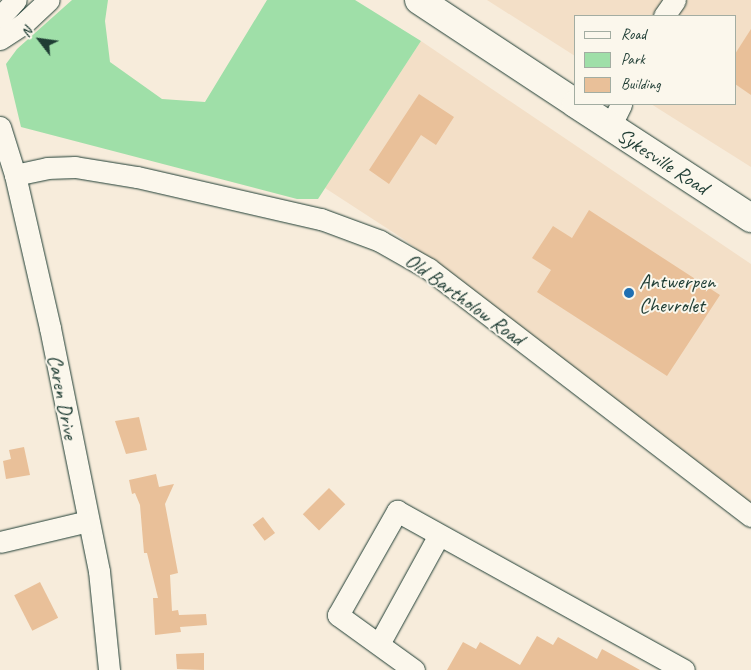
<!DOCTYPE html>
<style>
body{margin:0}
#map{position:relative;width:751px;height:670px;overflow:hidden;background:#f7ecdb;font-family:Caveat,sans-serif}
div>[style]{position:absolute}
.built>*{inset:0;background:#f3dfc7}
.green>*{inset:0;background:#9fdfa8}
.building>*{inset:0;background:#e9c099;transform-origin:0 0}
.roads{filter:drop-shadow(0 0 1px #1f3d34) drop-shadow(0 0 1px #1f3d34)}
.minor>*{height:21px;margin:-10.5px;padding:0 10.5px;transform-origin:10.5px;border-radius:10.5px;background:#fbf7ec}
.major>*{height:28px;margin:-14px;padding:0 14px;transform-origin:14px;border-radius:14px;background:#fbf7ec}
.dots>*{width:14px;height:14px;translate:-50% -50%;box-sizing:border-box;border:2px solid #fbf7ec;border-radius:50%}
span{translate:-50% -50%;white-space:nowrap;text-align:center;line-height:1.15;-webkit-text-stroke:4px #fbf7ec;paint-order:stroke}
.street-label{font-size:21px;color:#1f3d34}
.poi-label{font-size:21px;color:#1f3d34}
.left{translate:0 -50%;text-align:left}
.legend{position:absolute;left:574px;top:15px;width:162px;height:90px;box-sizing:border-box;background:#fbf7ec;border:1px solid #a3ada2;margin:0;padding:6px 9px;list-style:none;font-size:15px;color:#1f3d34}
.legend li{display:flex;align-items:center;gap:10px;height:25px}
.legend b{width:25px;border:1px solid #a3ada2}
.north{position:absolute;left:15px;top:15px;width:50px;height:50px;-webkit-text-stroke:4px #fbf7ec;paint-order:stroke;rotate:300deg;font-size:14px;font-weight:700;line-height:20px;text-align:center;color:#1f3d34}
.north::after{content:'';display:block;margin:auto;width:18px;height:22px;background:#1f3d34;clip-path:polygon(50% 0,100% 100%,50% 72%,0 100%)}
</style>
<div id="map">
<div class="built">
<div style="clip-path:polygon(487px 0,751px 0,751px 167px,651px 104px,735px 104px,735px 16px,575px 16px,575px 56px)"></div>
<div style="clip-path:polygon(421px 41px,751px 264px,751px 505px,405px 240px,325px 188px)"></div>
</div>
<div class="green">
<div style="clip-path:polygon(72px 0,108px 0,105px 21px,110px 62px,162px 99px,205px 102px,267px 0,355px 0,421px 41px,318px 199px,297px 199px,21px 127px,6px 64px,17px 49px)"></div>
</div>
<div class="building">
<div style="clip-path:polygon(751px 29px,751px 95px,735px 84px,735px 54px)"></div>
<div style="clip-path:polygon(419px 94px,454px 117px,436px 145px,421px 135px,389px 184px,369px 170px)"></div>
<div style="clip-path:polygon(589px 210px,720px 295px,667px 376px,537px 292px,551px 270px,532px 258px,553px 226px,572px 238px)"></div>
<div style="clip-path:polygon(139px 417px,147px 450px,126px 454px,115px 421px)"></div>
<div style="clip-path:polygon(24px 447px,30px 475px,6px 479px,3px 461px,11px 459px,9px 450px)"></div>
<div style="clip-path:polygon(156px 474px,159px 487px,174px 484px,165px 504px,178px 573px,170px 575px,172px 611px,178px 610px,179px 615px,206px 614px,207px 625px,180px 627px,181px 632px,155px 635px,153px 598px,158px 598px,147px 553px,144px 553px,140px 505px,135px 493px,132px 494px,129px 480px)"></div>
<div style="left:329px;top:488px;width:23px;height:37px;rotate:45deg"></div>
<div style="left:263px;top:517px;width:20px;height:13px;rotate:53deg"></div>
<div style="left:40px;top:582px;width:40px;height:29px;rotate:63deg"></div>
<div style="clip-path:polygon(537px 636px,553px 645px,558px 637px,597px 659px,602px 649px,640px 670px,447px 670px,463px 642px,476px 649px,480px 642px,520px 665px)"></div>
<div style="clip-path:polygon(204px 653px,204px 670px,177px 669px,176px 654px)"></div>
</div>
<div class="roads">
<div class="minor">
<div style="left:664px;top:16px;width:19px;rotate:-55deg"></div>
<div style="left:0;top:17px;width:23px;rotate:-47deg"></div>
<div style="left:0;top:39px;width:27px;rotate:-33deg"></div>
<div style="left:23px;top:24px;width:35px;rotate:-43deg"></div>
<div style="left:0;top:127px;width:50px;rotate:72.6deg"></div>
<div style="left:15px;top:175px;width:157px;rotate:77.1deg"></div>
<div style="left:50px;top:328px;width:248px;rotate:78.6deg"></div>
<div style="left:99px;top:571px;width:100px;rotate:84.2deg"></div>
<div style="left:610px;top:127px;width:25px;rotate:-64deg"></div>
<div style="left:15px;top:175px;width:33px;rotate:-12deg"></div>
<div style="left:47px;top:168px;width:28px;rotate:-2deg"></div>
<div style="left:75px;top:167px;width:63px;rotate:9.2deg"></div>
<div style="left:137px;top:177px;width:189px;rotate:12.9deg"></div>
<div style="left:321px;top:219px;width:63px;rotate:20.4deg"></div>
<div style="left:380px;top:241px;width:56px;rotate:29.7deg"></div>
<div style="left:429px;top:269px;width:406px;rotate:37.5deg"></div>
<div style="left:0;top:542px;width:90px;rotate:-13.4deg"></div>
<div style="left:379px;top:644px;width:124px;rotate:-61.2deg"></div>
<div style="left:414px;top:670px;width:94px;rotate:-144.1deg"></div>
<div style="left:338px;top:615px;width:120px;rotate:-60.4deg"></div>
<div style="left:397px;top:511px;width:328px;rotate:29deg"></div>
</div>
<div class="major">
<div style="left:419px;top:0;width:187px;rotate:33.4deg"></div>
<div style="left:576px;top:104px;width:209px;rotate:33.1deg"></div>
</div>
</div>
<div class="dots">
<div style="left:629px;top:293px;background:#1f6fb2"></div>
</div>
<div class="street-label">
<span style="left:663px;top:161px;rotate:33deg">Sykesville Road</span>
<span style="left:465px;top:299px;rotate:36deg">Old Bartholow Road</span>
<span style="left:63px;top:397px;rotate:79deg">Caren Drive</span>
</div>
<div class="poi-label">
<span class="left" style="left:639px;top:293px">Antwerpen<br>Chevrolet</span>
</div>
<ul class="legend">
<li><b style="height:6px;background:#fbf7ec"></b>Road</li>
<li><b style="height:14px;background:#9fdfa8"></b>Park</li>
<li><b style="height:14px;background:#e9c099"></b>Building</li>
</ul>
<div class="north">N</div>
</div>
